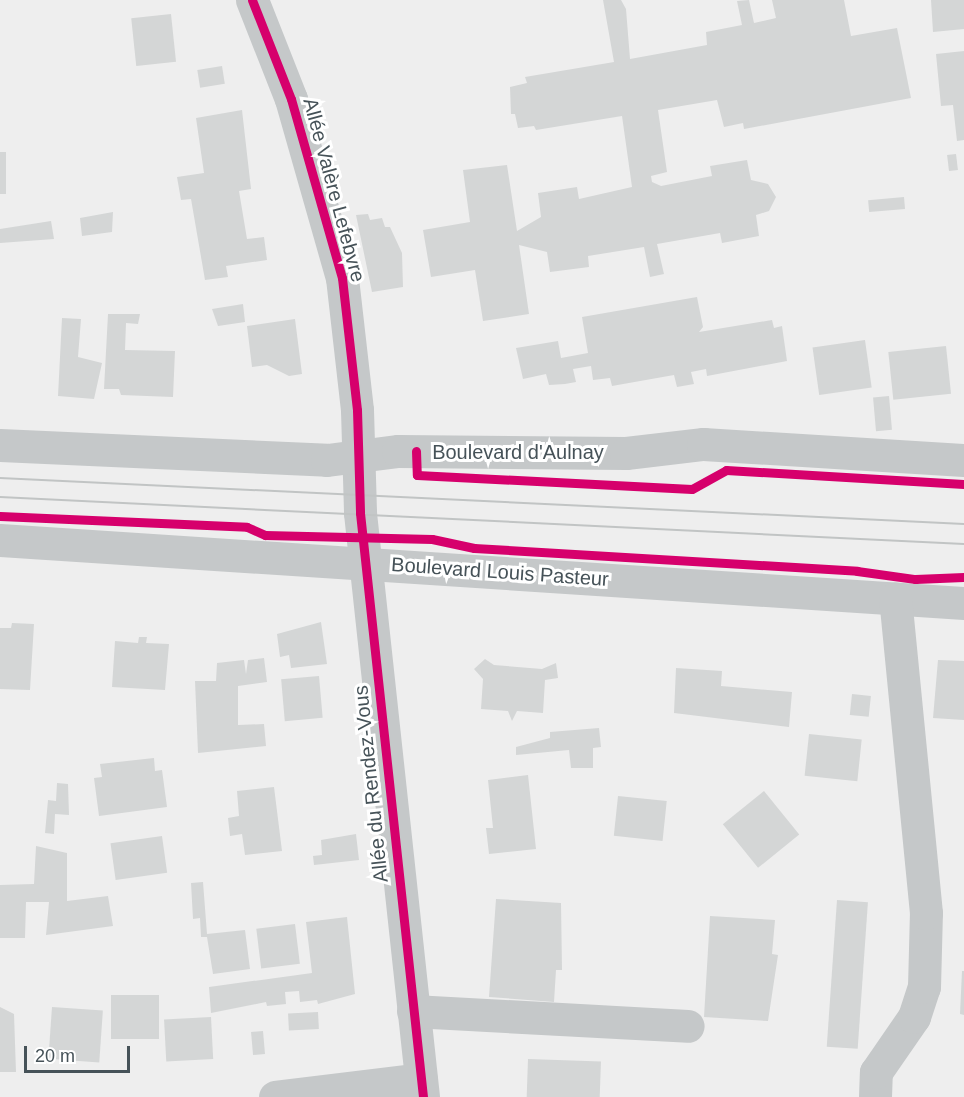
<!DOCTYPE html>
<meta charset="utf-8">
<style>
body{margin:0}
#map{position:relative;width:964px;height:1097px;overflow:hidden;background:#eee;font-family:Helvetica,sans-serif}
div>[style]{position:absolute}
.building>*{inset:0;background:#d4d6d6;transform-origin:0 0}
.minor>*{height:33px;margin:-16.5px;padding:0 16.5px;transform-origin:16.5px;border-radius:16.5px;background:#c5c8c9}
.tram>*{height:1.5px;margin:-0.75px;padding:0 0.75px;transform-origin:0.75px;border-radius:0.75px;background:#c1c4c4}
.cycleway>*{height:9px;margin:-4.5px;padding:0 4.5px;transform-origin:4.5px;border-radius:4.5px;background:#d6006c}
span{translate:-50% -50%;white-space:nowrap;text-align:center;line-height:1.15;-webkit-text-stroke:6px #fff;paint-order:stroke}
.street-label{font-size:20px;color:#465258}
.scale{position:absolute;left:24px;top:1046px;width:106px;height:27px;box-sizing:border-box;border:3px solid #465258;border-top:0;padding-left:8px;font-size:18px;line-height:21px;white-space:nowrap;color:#465258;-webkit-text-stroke:4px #fff;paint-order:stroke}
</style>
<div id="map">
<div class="building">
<div style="clip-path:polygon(603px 0,621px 0,626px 9px,630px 59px,707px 45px,706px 32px,742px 25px,737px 1px,749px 0,754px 23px,776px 18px,772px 0,844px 0,851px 36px,897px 28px,911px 98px,744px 129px,743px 123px,724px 127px,717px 100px,658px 110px,667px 172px,651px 176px,652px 182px,661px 186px,712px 176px,710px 166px,747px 160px,751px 180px,768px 184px,776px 197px,769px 211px,756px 215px,759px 236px,722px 243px,720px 233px,657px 244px,664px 274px,650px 277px,644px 247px,588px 256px,589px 267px,550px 272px,547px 252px,519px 245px,529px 314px,483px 321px,475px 270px,431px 277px,423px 230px,470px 222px,463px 170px,507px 165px,517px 231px,541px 217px,538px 193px,577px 187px,579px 199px,632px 187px,622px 116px,536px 130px,534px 126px,518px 128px,515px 114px,511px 114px,510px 87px,527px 83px,525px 77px,614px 62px)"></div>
<div style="clip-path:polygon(931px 0,964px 0,964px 29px,933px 32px)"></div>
<div style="left:171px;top:14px;width:48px;height:40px;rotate:84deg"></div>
<div style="clip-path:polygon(964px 51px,964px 140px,957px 141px,953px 105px,941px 106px,936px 54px)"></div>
<div style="left:222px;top:66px;width:18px;height:25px;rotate:81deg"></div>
<div style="clip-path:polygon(242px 110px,251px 189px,239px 191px,247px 239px,264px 237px,267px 260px,226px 266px,228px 277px,205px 280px,191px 199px,181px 200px,177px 177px,204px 173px,196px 118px)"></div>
<div style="left:0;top:152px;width:6px;height:42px"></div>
<div style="left:956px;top:154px;width:16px;height:9px;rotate:83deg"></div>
<div style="left:904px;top:197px;width:12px;height:36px;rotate:85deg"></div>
<div style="clip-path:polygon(113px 212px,112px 232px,82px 236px,80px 218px)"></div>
<div style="clip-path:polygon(368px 214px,370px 220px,382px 218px,385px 227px,390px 227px,402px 253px,403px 287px,372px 292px,356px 215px)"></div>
<div style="clip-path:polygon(51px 221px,54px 239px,0 243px,0 229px)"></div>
<div style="clip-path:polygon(697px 297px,703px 327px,699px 332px,772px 320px,774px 328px,782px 326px,787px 361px,707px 376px,706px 369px,691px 372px,694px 384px,677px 387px,674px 375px,612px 386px,610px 378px,593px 380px,591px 366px,573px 369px,576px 382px,565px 384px,549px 385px,546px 374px,523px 379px,516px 348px,558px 341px,561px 358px,588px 353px,582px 317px)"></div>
<div style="clip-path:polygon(243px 304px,245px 322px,218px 326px,212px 309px)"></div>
<div style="clip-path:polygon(108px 314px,140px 314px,138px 324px,126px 323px,125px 350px,175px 351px,173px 397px,121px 395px,119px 389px,104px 389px)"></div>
<div style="clip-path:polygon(62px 318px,81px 319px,78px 357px,102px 363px,94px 399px,58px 396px)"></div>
<div style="clip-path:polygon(295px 319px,302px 374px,289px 376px,267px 365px,252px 367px,247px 326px)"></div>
<div style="left:865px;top:340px;width:48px;height:53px;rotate:82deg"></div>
<div style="left:946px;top:346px;width:48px;height:58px;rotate:84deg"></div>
<div style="left:889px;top:396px;width:34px;height:16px;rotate:85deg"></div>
<div style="clip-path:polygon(321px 622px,327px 664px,291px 668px,289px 655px,280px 657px,277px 634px)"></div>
<div style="clip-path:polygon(12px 623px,34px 624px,30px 690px,0 689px,0 628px,11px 628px)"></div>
<div style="clip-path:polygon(139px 637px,147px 637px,146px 643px,169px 644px,165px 690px,112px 687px,115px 641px,138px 643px)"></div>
<div style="clip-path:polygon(264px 658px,267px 682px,238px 686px,238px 725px,264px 724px,266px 746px,198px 753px,195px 681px,216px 681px,217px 663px,244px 660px,246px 674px,248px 660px)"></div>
<div style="clip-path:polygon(485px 659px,494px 665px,542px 669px,556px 663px,558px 678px,545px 680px,543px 713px,517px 711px,512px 721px,508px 711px,481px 709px,483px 679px,474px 669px)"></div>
<div style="clip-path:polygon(938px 660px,964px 661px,964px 720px,933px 718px)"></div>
<div style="clip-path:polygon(676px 668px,722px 671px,721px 686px,792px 692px,789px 727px,674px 713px)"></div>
<div style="left:319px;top:676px;width:42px;height:38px;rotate:85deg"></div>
<div style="left:852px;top:694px;width:19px;height:21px;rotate:6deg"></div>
<div style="clip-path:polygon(599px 728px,601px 747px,593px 748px,593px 768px,571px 768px,569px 750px,516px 755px,516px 747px,550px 738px,550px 732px)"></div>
<div style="left:809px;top:734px;width:53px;height:42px;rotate:6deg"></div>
<div style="clip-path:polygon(154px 758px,155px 771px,162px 770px,167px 807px,99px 816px,94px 778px,102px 777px,100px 764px)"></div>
<div style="clip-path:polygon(528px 775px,536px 849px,489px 854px,486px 828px,493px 828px,488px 780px)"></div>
<div style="clip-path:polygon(57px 783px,68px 784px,69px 815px,55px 814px,54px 834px,45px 833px,48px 800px,56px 801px)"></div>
<div style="clip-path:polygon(274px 787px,282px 851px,245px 855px,242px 834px,230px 836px,228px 818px,239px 816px,237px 791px)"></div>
<div style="left:764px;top:791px;width:56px;height:53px;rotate:51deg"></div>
<div style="left:618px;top:796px;width:49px;height:40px;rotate:6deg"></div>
<div style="clip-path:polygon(356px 834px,359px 860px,314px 865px,313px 856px,322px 855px,321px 840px)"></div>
<div style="left:162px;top:836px;width:37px;height:52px;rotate:82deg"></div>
<div style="clip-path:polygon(36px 846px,67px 853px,67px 901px,108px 896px,113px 926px,46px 935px,49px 902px,26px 902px,25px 938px,0 938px,0 885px,34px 884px)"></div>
<div style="clip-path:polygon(203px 882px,207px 934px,245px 930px,250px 969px,213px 974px,207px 937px,201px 937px,200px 918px,193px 919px,191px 883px)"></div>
<div style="clip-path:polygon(496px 899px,561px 903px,562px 970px,556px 970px,554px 1002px,489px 997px)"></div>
<div style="left:837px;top:900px;width:31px;height:147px;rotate:4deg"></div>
<div style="clip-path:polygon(710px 916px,775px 920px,772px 954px,778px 955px,768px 1021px,704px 1017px)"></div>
<div style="clip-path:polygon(347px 917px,355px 994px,318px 1004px,317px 1000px,300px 1002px,299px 991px,285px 992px,286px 1004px,267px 1006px,266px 1002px,211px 1013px,209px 987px,312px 973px,306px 922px)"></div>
<div style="left:295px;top:924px;width:40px;height:39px;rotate:83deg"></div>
<div style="clip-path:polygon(962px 971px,964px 971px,964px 1015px,960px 1014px)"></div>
<div style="left:159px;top:995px;width:44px;height:48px;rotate:90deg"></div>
<div style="clip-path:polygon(0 1007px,14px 1014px,16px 1072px,0 1072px)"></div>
<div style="left:52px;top:1007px;width:51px;height:52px;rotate:4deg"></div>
<div style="left:318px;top:1012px;width:17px;height:30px;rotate:87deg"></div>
<div style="left:211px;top:1017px;width:42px;height:47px;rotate:87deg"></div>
<div style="left:263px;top:1031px;width:23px;height:12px;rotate:85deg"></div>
<div style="left:528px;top:1059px;width:73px;height:38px;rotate:2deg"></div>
</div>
<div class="minor">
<div style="left:252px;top:0;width:106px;rotate:68.5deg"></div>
<div style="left:291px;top:99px;width:186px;rotate:74.1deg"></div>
<div style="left:342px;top:278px;width:133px;rotate:83.5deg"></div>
<div style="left:357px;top:410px;width:103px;rotate:88.3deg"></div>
<div style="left:360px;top:513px;width:587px;rotate:83.84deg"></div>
<div style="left:0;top:445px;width:327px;rotate:2.6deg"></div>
<div style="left:327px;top:460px;width:72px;rotate:-7.2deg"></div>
<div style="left:398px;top:451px;width:228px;rotate:0.5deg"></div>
<div style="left:626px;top:453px;width:78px;rotate:-6.7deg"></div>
<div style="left:703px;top:444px;width:261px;rotate:3.5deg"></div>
<div style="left:0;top:540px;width:966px;rotate:3.74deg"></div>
<div style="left:413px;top:1011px;width:275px;rotate:3.1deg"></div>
<div style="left:275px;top:1097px;width:147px;rotate:-7deg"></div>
<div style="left:875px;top:1097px;width:25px;rotate:-88deg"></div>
<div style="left:876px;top:1072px;width:67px;rotate:-55.4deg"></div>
<div style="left:914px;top:1017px;width:32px;rotate:-72deg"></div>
<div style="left:924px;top:987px;width:74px;rotate:-88.5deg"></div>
<div style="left:926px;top:913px;width:316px;rotate:-95.6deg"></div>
</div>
<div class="tram">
<div style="left:0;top:478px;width:965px;rotate:2.73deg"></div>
<div style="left:0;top:497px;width:965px;rotate:2.79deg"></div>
</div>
<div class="cycleway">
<div style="left:252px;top:0;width:106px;rotate:68.5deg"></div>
<div style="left:291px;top:99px;width:186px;rotate:74.1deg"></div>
<div style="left:342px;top:278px;width:133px;rotate:83.5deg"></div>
<div style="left:357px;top:410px;width:103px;rotate:88.3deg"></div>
<div style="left:360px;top:513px;width:587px;rotate:83.84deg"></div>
<div style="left:416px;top:451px;width:24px;rotate:88deg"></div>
<div style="left:417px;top:475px;width:275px;rotate:2.9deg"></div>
<div style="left:692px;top:489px;width:39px;rotate:-29deg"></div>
<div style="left:726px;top:470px;width:238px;rotate:3.4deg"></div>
<div style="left:0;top:516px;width:247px;rotate:2.5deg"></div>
<div style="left:247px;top:527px;width:20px;rotate:24deg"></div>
<div style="left:265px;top:535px;width:167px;rotate:1.4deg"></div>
<div style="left:432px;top:539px;width:43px;rotate:12.1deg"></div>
<div style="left:474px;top:548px;width:384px;rotate:3.4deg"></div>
<div style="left:857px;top:571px;width:59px;rotate:7.9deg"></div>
<div style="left:915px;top:579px;width:49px;rotate:-2.3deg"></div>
</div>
<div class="street-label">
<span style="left:334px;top:190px;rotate:75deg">Allée Valère Lefebvre</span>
<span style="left:518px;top:452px">Boulevard d'Aulnay</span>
<span style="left:500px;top:572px;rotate:4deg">Boulevard Louis Pasteur</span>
<span style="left:371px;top:784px;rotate:-96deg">Allée du Rendez-Vous</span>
</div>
<div class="scale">20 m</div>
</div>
